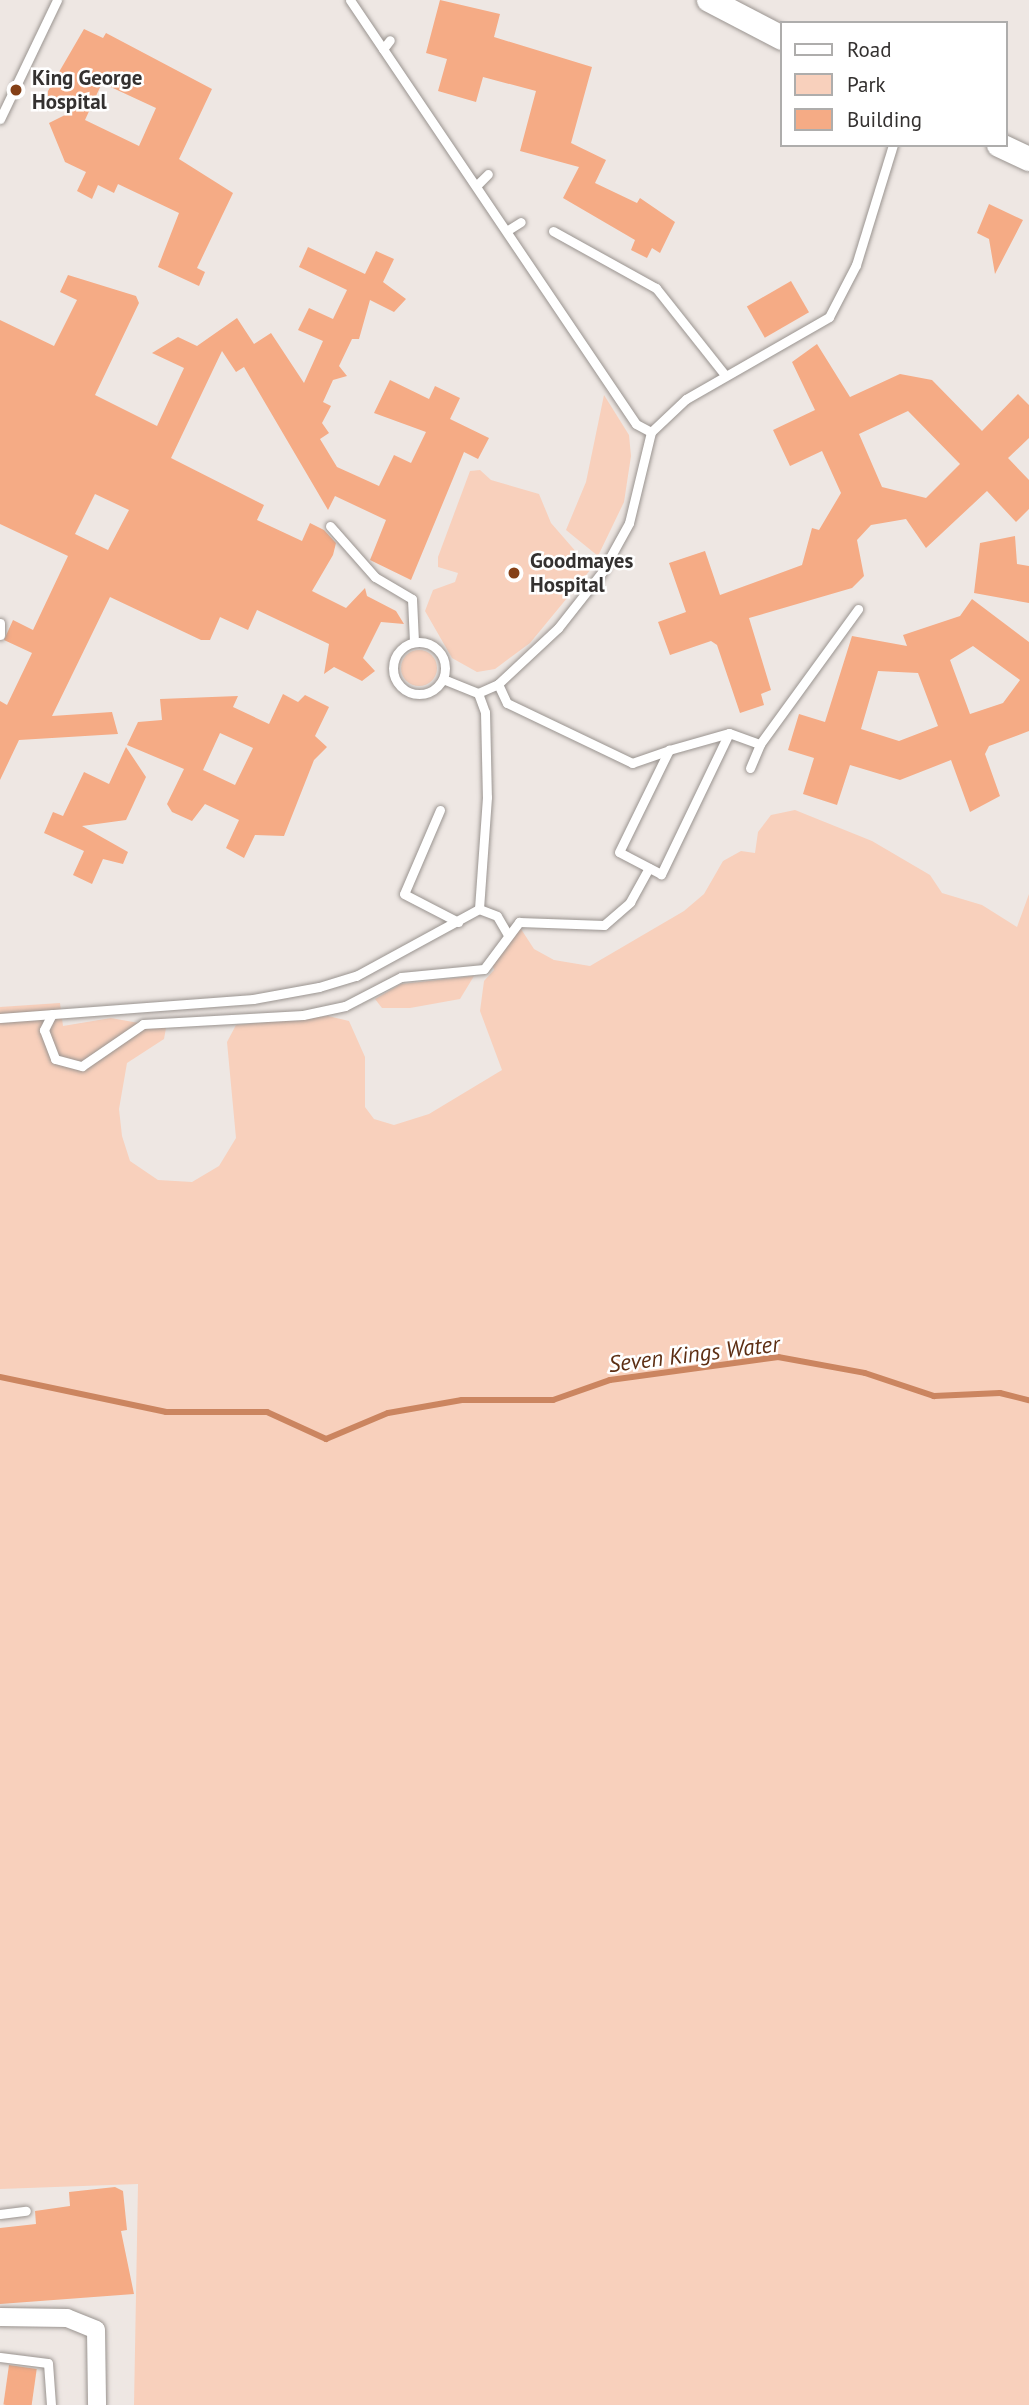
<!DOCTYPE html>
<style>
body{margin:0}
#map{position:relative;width:1029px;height:2405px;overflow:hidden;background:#eee7e3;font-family:"PT Sans",sans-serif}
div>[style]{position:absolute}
.green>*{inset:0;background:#f8d0bc}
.round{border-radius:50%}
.stream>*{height:6px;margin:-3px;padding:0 3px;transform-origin:3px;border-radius:3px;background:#cb8560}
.building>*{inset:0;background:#f5ab85;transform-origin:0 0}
.roads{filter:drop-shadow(0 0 2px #9a9490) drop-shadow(0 0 2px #9a9490)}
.lane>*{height:9px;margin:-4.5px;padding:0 4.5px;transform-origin:4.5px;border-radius:4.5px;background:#fff}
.lane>.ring{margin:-4.5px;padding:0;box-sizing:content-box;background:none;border:9px solid #fff;border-radius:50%}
.street>*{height:18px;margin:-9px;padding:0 9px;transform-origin:9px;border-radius:9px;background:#fff}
.secondary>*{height:24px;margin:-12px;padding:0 12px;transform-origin:12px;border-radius:12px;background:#fff}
.dots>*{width:19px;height:19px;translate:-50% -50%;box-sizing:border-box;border:4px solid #fff;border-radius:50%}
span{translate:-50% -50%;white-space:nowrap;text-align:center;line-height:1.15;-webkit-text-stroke:5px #fff;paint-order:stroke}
.poi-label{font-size:21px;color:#343130;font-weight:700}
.left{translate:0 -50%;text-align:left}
.water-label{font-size:23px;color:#5d2e13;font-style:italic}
.legend{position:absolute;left:780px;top:21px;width:228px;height:126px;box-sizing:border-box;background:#fff;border:2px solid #aeadac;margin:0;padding:9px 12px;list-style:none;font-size:21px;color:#343130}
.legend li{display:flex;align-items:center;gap:14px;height:35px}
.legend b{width:35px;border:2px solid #aeadac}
</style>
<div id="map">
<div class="green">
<div style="clip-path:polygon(604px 395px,629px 435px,631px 456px,624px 502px,598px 556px,566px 530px,586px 482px)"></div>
<div style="clip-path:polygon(480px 470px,491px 480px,539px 494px,551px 523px,591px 569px,530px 643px,495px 669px,477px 672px,452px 658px,425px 611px,433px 590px,455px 582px,458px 573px,438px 567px,438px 557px,470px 471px)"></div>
<div class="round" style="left:401px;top:650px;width:36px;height:36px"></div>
<div style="clip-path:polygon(795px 810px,872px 841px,930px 875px,942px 893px,982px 905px,1017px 927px,1029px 894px,1029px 2405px,134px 2405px,138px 2184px,0 2189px,0 1007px,60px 1003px,63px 1026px,111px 1018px,166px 1028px,164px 1039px,127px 1063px,119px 1109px,122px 1136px,130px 1161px,158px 1180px,192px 1182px,219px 1166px,236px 1138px,227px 1042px,236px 1025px,328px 1016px,349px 1021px,365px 1057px,365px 1107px,374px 1119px,394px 1125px,429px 1114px,502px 1070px,480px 1011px,484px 981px,494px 970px,489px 954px,505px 951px,509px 936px,521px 929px,534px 949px,554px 960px,590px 966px,684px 911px,704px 894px,723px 861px,741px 851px,755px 853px,758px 832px,771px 815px)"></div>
<div style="clip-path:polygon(474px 976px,460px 999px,410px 1008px,382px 1008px,375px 999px,401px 984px)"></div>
</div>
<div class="stream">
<div style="left:0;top:1377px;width:170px;rotate:11.9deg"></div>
<div style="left:166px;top:1412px;width:101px"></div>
<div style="left:267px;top:1412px;width:65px;rotate:24.6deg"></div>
<div style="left:326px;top:1439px;width:67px;rotate:-22.8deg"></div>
<div style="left:388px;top:1413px;width:75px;rotate:-10deg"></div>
<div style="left:462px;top:1400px;width:91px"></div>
<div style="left:553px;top:1400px;width:60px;rotate:-19.3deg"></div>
<div style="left:610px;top:1380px;width:170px;rotate:-7.8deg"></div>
<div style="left:778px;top:1357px;width:88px;rotate:10.4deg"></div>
<div style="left:865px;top:1373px;width:73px;rotate:18.4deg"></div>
<div style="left:934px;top:1396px;width:66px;rotate:-2.6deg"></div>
<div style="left:1000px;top:1393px;width:30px;rotate:14deg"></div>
</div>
<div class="building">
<div style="clip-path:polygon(440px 0,500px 14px,494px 37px,592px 67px,571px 143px,606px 160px,595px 183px,637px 203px,640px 198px,675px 222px,660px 253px,652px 248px,647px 258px,631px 250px,635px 240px,563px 198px,579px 167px,520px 151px,536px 91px,483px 77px,476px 102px,438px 91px,447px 59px,426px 53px)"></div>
<div style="clip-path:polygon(evenodd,84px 29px,103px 38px,106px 33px,212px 89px,179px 159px,233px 193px,197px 268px,205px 272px,199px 286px,158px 267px,179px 213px,118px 184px,114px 193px,98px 185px,92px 199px,77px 191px,86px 172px,65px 162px,49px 123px,69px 113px,48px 103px,48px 91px,84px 29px,102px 83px,156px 108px,139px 146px,85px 120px,102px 83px)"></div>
<div style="clip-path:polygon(989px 204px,1023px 220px,995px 274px,989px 239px,977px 233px)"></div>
<div style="clip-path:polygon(evenodd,308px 247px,365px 274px,376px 251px,394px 259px,383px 282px,406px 299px,394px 312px,370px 300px,359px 339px,352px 339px,339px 366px,347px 376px,333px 380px,323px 402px,331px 406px,322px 423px,329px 433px,320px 439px,337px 467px,379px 486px,394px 455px,411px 463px,426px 432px,374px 413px,390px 380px,429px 399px,435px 386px,460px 398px,450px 419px,489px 438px,478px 459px,464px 452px,411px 580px,370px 560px,386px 520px,335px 496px,328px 510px,244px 367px,236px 372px,222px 351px,171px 458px,264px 505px,257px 520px,302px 541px,310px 523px,324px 530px,336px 543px,333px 555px,312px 591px,346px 608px,365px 588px,367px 596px,396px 611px,404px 624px,381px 622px,363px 658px,375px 671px,362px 681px,334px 667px,324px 674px,329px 644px,257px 610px,248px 630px,220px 617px,210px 640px,201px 640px,110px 597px,52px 716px,112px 712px,118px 734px,19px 740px,0 780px,0 701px,7px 705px,32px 653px,4px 640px,13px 620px,33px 630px,68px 556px,0 524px,0 320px,54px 346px,77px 300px,60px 292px,68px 275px,136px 296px,139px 303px,95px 395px,157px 426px,184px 368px,152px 353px,178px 337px,197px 346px,237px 318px,254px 344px,271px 333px,304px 383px,323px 341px,298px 330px,309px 308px,333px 319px,347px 290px,299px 267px,308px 247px,95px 494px,129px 510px,108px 550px,75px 534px,95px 494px)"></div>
<div style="left:791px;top:281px;width:36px;height:51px;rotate:60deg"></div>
<div style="clip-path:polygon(evenodd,817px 344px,850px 397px,900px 374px,932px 380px,982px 431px,1018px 394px,1029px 405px,1029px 438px,1008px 458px,1029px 480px,1029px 509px,1016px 522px,987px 491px,926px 548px,906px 519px,871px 525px,857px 540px,864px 576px,852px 588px,749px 618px,771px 690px,761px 694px,764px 705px,740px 713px,717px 645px,711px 641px,670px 655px,658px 622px,686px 612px,669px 563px,705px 551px,720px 595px,802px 565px,812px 528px,819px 530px,841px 493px,822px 451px,790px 466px,773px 430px,815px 410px,792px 362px,817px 344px,908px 411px,960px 464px,926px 498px,882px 487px,859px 434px,908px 411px)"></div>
<div style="clip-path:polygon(1015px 536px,1017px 564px,1029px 566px,1029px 603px,974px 593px,980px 543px)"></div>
<div style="clip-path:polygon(evenodd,972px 599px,1029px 642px,1029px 731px,989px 746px,985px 754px,1000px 796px,970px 812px,951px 760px,900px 780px,850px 765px,837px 805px,803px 794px,814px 758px,788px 750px,799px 714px,825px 722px,852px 636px,907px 646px,903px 635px,960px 616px,972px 599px,973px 646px,1020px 680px,1003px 703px,970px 714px,950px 660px,973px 646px,972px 599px,878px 671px,918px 673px,938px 726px,899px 741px,861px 729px,878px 671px)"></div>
<div style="clip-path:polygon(evenodd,283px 694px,298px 702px,305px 695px,329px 707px,315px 736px,327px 747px,314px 760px,284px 836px,255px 835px,244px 858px,226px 848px,239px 820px,205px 804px,192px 821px,172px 812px,167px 804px,184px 769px,127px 745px,138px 722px,162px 720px,160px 699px,238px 696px,233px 707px,269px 724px,283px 694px,220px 733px,253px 748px,235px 785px,203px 770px,220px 733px)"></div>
<div style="clip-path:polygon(126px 747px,146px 777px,126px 820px,82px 826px,128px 852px,123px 864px,103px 859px,92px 884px,73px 875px,84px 851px,44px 833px,53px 812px,63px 816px,84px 772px,109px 784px)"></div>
<div style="clip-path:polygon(115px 2187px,123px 2191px,127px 2230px,121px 2231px,134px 2294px,0 2304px,0 2228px,36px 2224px,35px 2211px,70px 2206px,69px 2192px)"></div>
<div style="left:9px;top:2365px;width:28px;height:40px;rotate:8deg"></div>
</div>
<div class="roads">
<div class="lane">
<div style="left:350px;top:0;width:511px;rotate:56deg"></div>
<div style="left:636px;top:424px;width:17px;rotate:28deg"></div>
<div style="left:383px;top:49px;width:11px;rotate:-52deg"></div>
<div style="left:0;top:119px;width:132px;rotate:-64.4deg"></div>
<div style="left:478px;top:184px;width:14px;rotate:-45deg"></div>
<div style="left:508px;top:230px;width:15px;rotate:-32deg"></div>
<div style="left:553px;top:231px;width:118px;rotate:29deg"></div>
<div style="left:656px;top:288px;width:111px;rotate:51.6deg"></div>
<div style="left:330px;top:526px;width:68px;rotate:48.6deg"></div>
<div style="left:375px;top:577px;width:43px;rotate:30.7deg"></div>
<div style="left:412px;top:599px;width:43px;rotate:87.3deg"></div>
<div style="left:0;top:623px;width:12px;rotate:90deg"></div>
<div class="ring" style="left:393px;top:642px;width:43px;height:43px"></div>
<div style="left:443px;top:679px;width:38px;rotate:22deg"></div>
<div style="left:478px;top:693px;width:22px;rotate:-24deg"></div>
<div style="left:498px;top:684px;width:82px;rotate:-43deg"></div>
<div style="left:558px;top:628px;width:71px;rotate:-51.8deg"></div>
<div style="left:602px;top:572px;width:56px;rotate:-61.1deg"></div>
<div style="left:629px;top:523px;width:94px;rotate:-76.4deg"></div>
<div style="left:651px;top:432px;width:48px;rotate:-43.3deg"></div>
<div style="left:686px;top:399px;width:165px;rotate:-29.8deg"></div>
<div style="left:829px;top:317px;width:59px;rotate:-62.6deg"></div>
<div style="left:856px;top:265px;width:126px;rotate:-72.9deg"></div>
<div style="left:498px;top:684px;width:21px;rotate:65deg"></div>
<div style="left:507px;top:703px;width:139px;rotate:25.6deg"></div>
<div style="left:632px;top:763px;width:39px;rotate:-19deg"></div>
<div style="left:669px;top:750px;width:62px;rotate:-15.8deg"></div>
<div style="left:729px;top:733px;width:157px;rotate:115.7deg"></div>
<div style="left:661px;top:874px;width:47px;rotate:-152.4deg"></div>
<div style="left:619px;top:852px;width:114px;rotate:-63.9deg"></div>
<div style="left:478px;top:693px;width:20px;rotate:70deg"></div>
<div style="left:485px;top:712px;width:85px;rotate:88.7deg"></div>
<div style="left:487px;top:797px;width:112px;rotate:94.1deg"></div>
<div style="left:729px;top:733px;width:33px;rotate:20deg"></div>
<div style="left:760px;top:744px;width:167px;rotate:-54deg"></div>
<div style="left:750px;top:768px;width:26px;rotate:-67deg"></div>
<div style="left:440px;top:810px;width:91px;rotate:113.2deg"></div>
<div style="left:404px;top:894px;width:61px;rotate:27.4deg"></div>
<div style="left:52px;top:1014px;width:18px;rotate:117deg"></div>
<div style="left:44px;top:1030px;width:31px;rotate:69deg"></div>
<div style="left:55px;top:1059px;width:28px;rotate:15deg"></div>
<div style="left:82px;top:1066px;width:74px;rotate:-34.5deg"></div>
<div style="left:143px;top:1024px;width:160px;rotate:-3.2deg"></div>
<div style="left:303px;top:1015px;width:43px;rotate:-12.1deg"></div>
<div style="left:345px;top:1006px;width:63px;rotate:-27.4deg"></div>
<div style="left:401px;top:977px;width:83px;rotate:-5.5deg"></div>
<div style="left:484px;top:969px;width:59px;rotate:-53.3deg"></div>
<div style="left:519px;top:922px;width:85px;rotate:2deg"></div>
<div style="left:604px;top:925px;width:35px;rotate:-41deg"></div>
<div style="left:630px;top:902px;width:39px;rotate:-61deg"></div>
<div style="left:0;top:1018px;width:254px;rotate:-4.3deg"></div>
<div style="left:253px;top:999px;width:67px;rotate:-10.3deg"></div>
<div style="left:319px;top:987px;width:39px;rotate:-17deg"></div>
<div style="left:356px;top:976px;width:140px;rotate:-28.6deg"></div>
<div style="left:479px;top:909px;width:19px;rotate:21deg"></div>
<div style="left:497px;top:916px;width:20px;rotate:60deg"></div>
<div style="left:0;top:2214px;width:26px;rotate:-7deg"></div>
<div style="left:0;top:2357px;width:48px;rotate:7.1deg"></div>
<div style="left:48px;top:2363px;width:42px;rotate:85.9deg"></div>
</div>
<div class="street">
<div style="left:0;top:2317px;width:67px;rotate:0.9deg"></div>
<div style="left:67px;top:2318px;width:31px;rotate:22deg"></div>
<div style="left:96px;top:2330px;width:75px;rotate:89.2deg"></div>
</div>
<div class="secondary">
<div style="left:709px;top:0;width:82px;rotate:27.5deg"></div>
<div style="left:999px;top:145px;width:33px;rotate:25deg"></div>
</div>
</div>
<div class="dots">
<div style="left:16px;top:90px;background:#854017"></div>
<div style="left:514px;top:573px;background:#854017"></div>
</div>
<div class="poi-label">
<span class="left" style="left:32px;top:90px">King George<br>Hospital</span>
<span class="left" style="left:530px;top:573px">Goodmayes<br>Hospital</span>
</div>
<div class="water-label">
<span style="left:694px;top:1354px;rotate:-7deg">Seven Kings Water</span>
</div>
<ul class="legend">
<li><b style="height:9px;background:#fff"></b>Road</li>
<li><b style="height:19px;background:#f8d0bc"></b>Park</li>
<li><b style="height:19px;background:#f5ab85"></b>Building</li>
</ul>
</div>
